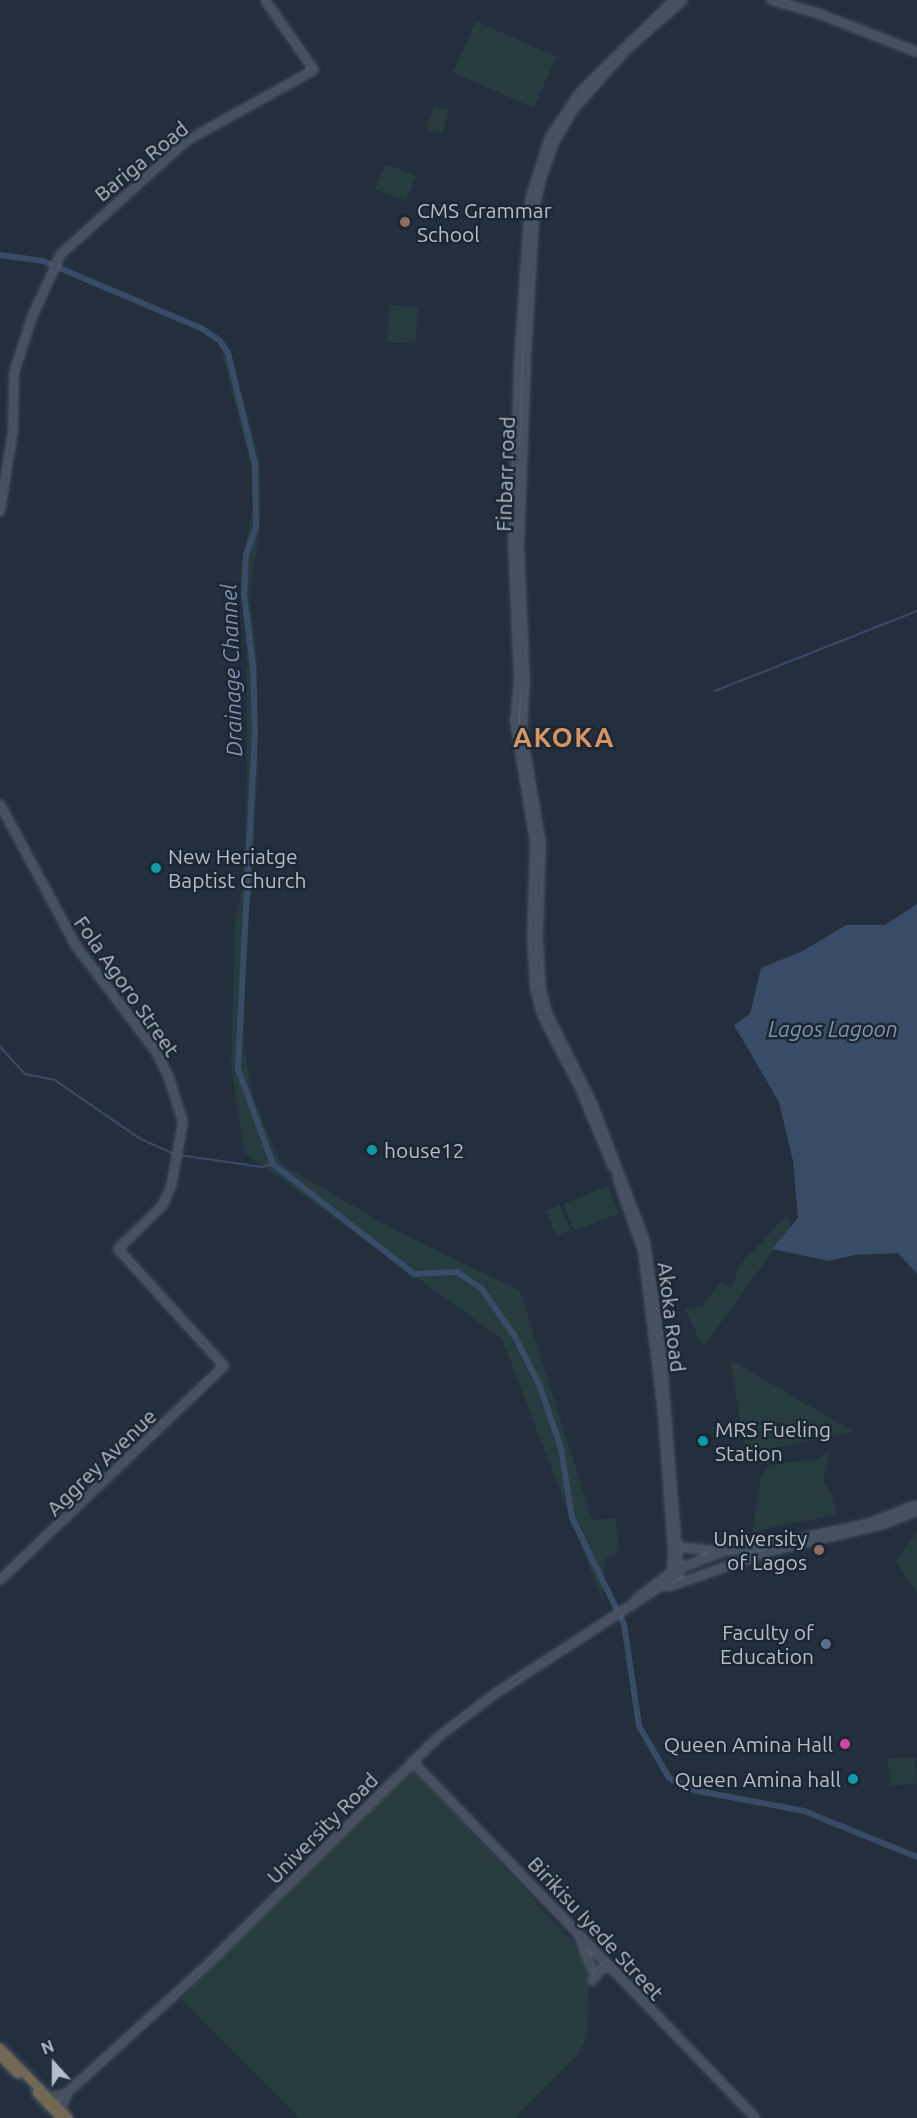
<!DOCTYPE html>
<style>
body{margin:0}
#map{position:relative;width:917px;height:2118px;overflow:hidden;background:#242f3e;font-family:Ubuntu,sans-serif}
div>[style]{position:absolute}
.green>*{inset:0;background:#263c3f;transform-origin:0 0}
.water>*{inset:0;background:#394c67}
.stream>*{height:1.5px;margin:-0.75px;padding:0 0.75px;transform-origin:0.75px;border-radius:0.75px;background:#394c67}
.canal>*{height:6px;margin:-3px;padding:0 3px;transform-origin:3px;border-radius:3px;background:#394c67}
.roads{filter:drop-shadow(0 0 2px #565f6c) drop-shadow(0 0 2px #565f6c)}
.secondary>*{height:6px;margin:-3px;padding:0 3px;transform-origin:3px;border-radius:3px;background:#465061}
.highway>*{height:8px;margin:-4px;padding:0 4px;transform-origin:4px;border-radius:4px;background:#746855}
.dots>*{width:16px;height:16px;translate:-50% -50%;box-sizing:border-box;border:3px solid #1d2633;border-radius:50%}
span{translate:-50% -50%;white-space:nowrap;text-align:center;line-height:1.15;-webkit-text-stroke:5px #1d2633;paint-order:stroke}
.street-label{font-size:21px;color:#b4bcc9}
.poi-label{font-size:21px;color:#b4bcc9}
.left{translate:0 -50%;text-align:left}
.right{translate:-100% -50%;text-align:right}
.water-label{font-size:22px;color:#7c92b1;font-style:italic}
.district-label{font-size:27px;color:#d59563;font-weight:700;letter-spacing:1.5px}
.north{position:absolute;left:24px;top:2034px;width:60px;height:60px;-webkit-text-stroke:4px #1d2633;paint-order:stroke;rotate:339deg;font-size:16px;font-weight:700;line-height:24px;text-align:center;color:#b4bcc9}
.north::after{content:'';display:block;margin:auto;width:21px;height:27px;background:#b4bcc9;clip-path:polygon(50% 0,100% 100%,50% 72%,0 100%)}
</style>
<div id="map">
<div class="green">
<div style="left:476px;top:21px;width:88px;height:56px;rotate:24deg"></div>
<div style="left:434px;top:106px;width:16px;height:25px;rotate:18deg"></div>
<div style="left:385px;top:164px;width:33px;height:27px;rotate:21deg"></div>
<div style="left:390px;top:305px;width:28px;height:37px;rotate:4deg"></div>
<div style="clip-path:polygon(228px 344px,259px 458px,261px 502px,259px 538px,249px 591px,257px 657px,258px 764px,251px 902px,245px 932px,244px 1049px,253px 1097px,281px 1164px,393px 1229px,520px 1291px,592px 1520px,616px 1518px,619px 1551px,605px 1559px,603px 1602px,502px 1339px,244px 1152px,231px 1064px,232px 1038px,235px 922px,243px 885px,247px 784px,247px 665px,240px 572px,253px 509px,251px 466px,221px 349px)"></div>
<div style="left:608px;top:1186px;width:29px;height:48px;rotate:68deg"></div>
<div style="left:560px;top:1205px;width:27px;height:15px;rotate:68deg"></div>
<div style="clip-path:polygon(787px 1215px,791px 1226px,703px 1347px,685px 1309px,702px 1306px,721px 1282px,731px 1289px,739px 1266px)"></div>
<div style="clip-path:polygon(731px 1360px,854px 1432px,745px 1454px)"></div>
<div style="clip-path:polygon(829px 1452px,823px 1482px,830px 1491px,837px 1515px,766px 1528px,752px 1535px,761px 1476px,770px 1465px,820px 1458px)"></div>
<div style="clip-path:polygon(917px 1532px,917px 1593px,896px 1561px)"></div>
<div style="left:915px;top:1757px;width:27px;height:27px;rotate:86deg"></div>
<div style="clip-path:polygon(412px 1768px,589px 1959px,587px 2036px,577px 2056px,515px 2118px,299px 2118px,181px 1999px)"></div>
</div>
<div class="water">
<div style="clip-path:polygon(917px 904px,917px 1274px,898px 1253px,854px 1255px,829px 1261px,772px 1249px,798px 1218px,793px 1161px,779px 1102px,734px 1025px,750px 1014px,761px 968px,803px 951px,846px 925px,885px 925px)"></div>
</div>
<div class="stream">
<div style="left:715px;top:691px;width:217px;rotate:-21.6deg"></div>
<div style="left:0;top:1046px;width:38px;rotate:48deg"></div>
<div style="left:25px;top:1074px;width:31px;rotate:11deg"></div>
<div style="left:55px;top:1080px;width:104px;rotate:34.5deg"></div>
<div style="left:141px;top:1139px;width:36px;rotate:24deg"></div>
<div style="left:179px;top:1155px;width:84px;rotate:8.2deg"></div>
<div style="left:262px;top:1167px;width:11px;rotate:-15deg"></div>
</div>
<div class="canal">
<div style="left:0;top:255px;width:43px;rotate:7.9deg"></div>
<div style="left:43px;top:261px;width:172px;rotate:23deg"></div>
<div style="left:201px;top:328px;width:23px;rotate:34deg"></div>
<div style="left:220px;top:341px;width:14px;rotate:56deg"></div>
<div style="left:228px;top:353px;width:115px;rotate:76.4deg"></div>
<div style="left:255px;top:465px;width:62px;rotate:89.1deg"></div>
<div style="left:256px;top:527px;width:29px;rotate:110deg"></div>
<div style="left:246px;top:554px;width:41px;rotate:92.8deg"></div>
<div style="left:244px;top:595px;width:71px;rotate:82.7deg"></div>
<div style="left:253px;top:665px;width:67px;rotate:88.3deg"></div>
<div style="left:255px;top:732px;width:337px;rotate:92.9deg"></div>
<div style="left:238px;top:1069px;width:101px;rotate:69.8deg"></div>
<div style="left:273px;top:1164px;width:179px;rotate:38deg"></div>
<div style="left:414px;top:1274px;width:43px;rotate:-2.7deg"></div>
<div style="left:457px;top:1272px;width:29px;rotate:34deg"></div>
<div style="left:481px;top:1288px;width:57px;rotate:54.9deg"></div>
<div style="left:514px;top:1335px;width:55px;rotate:63deg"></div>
<div style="left:539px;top:1384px;width:68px;rotate:71deg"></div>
<div style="left:561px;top:1448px;width:71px;rotate:81.1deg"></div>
<div style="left:572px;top:1518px;width:118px;rotate:63.9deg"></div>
<div style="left:624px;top:1624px;width:103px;rotate:81.6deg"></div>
<div style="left:639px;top:1726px;width:60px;rotate:60deg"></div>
<div style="left:669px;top:1778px;width:27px;rotate:27deg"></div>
<div style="left:693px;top:1790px;width:113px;rotate:10.7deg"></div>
<div style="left:804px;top:1811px;width:122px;rotate:22.2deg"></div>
</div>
<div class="roads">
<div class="secondary">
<div style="left:771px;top:0;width:48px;rotate:15.8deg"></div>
<div style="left:817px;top:13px;width:107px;rotate:21.3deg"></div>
<div style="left:0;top:512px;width:82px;rotate:-80.9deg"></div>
<div style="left:13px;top:431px;width:58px;rotate:-89deg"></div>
<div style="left:14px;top:373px;width:59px;rotate:-72.2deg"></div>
<div style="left:32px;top:317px;width:69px;rotate:-65.3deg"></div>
<div style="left:61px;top:254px;width:169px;rotate:-42.1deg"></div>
<div style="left:186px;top:141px;width:146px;rotate:-29deg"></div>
<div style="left:314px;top:70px;width:85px;rotate:-125deg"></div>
<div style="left:0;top:804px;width:161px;rotate:61.8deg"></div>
<div style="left:76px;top:946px;width:131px;rotate:52.8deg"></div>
<div style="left:155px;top:1050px;width:28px;rotate:63deg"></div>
<div style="left:168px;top:1075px;width:49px;rotate:72.3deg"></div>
<div style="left:183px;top:1122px;width:66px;rotate:100.5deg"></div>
<div style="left:171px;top:1187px;width:21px;rotate:115deg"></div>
<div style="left:162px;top:1206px;width:62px;rotate:135.7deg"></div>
<div style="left:118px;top:1249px;width:158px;rotate:47.8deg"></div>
<div style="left:224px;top:1366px;width:310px;rotate:136.3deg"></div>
<div style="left:613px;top:1167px;width:86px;rotate:-112.7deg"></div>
<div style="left:580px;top:1088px;width:82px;rotate:-117.5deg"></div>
<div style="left:542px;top:1015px;width:27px;rotate:-105deg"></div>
<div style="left:535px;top:989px;width:51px;rotate:-93.4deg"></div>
<div style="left:532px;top:938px;width:95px;rotate:-88.2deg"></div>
<div style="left:535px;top:843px;width:124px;rotate:-99.3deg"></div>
<div style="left:515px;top:721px;width:40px;rotate:-84.3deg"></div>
<div style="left:519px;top:681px;width:136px;rotate:-92.5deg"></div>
<div style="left:513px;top:545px;width:185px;rotate:-88.1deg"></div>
<div style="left:519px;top:360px;width:161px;rotate:-86.1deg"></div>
<div style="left:530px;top:199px;width:65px;rotate:-72.1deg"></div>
<div style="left:550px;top:137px;width:54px;rotate:-56.3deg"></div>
<div style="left:580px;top:92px;width:132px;rotate:-44.4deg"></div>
<div style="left:617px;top:1177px;width:78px;rotate:70.6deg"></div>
<div style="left:643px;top:1251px;width:165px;rotate:83deg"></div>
<div style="left:663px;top:1415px;width:135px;rotate:85.8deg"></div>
<div style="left:673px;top:1550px;width:22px;rotate:93deg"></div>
<div style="left:672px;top:1572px;width:44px;rotate:143.4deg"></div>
<div style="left:679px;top:1547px;width:38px;rotate:6deg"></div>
<div style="left:678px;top:1569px;width:49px;rotate:-21.4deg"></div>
<div style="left:724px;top:1551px;width:41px;rotate:-7deg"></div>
<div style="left:765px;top:1546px;width:104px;rotate:-12.2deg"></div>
<div style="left:867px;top:1524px;width:53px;rotate:-20.8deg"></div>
<div style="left:668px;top:1587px;width:112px;rotate:-19.2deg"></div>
<div style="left:774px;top:1550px;width:110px;rotate:-13.2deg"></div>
<div style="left:881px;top:1525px;width:39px;rotate:-21deg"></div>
<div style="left:412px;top:1761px;width:495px;rotate:46.1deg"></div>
<div style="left:580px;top:1938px;width:34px;rotate:69deg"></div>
<div style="left:592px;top:1981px;width:16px;rotate:-52deg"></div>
<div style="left:602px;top:1968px;width:10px;rotate:-6deg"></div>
<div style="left:50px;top:2098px;width:18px;rotate:-16deg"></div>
<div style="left:61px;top:2110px;width:18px;rotate:-71deg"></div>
<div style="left:67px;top:2093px;width:185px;rotate:-42.4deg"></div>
<div style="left:204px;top:1968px;width:329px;rotate:-44.6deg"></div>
<div style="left:438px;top:1737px;width:73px;rotate:-37.2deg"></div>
<div style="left:496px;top:1693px;width:218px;rotate:-33deg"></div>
<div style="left:679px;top:1574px;width:225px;rotate:-94.6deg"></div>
<div style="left:661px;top:1350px;width:110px;rotate:-98.4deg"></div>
<div style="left:645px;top:1241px;width:148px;rotate:-111deg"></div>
<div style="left:592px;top:1103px;width:101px;rotate:-116.6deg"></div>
<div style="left:547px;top:1013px;width:25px;rotate:-104deg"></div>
<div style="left:541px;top:989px;width:51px;rotate:-93.4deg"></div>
<div style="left:538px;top:938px;width:95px;rotate:-88.2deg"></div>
<div style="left:541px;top:843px;width:112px;rotate:-99.8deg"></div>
<div style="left:522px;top:733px;width:51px;rotate:-86.6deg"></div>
<div style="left:525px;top:682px;width:136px;rotate:-92.5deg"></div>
<div style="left:519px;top:546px;width:186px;rotate:-87.8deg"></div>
<div style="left:526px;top:360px;width:155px;rotate:-86.7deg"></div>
<div style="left:535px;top:205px;width:27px;rotate:-77deg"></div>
<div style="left:541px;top:179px;width:41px;rotate:-70.3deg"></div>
<div style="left:555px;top:140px;width:35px;rotate:-59deg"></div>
<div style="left:573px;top:110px;width:79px;rotate:-48.6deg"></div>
<div style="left:625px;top:51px;width:77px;rotate:-41.3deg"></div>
</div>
<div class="highway">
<div style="left:0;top:2048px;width:98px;rotate:45.8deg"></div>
<div style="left:0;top:2056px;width:25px;rotate:45deg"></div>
<div style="left:37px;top:2093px;width:35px;rotate:46deg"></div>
</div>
</div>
<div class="dots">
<div style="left:405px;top:222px;background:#8d6e63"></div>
<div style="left:156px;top:868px;background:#0f9aa8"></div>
<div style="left:372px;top:1150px;background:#0f9aa8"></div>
<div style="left:703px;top:1441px;background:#0f9aa8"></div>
<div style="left:819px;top:1550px;background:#8d6e63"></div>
<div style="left:826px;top:1644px;background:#5c6f8a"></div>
<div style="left:845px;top:1744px;background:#d1479c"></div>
<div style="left:853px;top:1779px;background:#0f9aa8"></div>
</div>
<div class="street-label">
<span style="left:141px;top:161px;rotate:-39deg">Bariga Road</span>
<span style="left:505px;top:474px;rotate:-88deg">Finbarr road</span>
<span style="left:127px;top:986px;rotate:55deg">Fola Agoro Street</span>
<span style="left:672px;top:1317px;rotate:83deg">Akoka Road</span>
<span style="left:101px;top:1462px;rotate:-44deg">Aggrey Avenue</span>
<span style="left:322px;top:1828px;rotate:-45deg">University Road</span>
<span style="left:596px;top:1928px;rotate:47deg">Birikisu Iyede Street</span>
</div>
<div class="poi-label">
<span class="left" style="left:417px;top:222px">CMS Grammar<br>School</span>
<span class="left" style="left:168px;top:868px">New Heriatge<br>Baptist Church</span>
<span class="left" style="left:384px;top:1150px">house12</span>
<span class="left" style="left:715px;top:1441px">MRS Fueling<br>Station</span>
<span class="right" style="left:807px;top:1550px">University<br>of Lagos</span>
<span class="right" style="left:814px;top:1644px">Faculty of<br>Education</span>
<span class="right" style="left:833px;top:1744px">Queen Amina Hall</span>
<span class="right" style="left:841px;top:1779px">Queen Amina hall</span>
</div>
<div class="water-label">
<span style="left:231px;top:670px;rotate:-92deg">Drainage Channel</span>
<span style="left:833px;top:1029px">Lagos Lagoon</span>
</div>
<div class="district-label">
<span style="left:564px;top:738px">AKOKA</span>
</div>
<div class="north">N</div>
</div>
